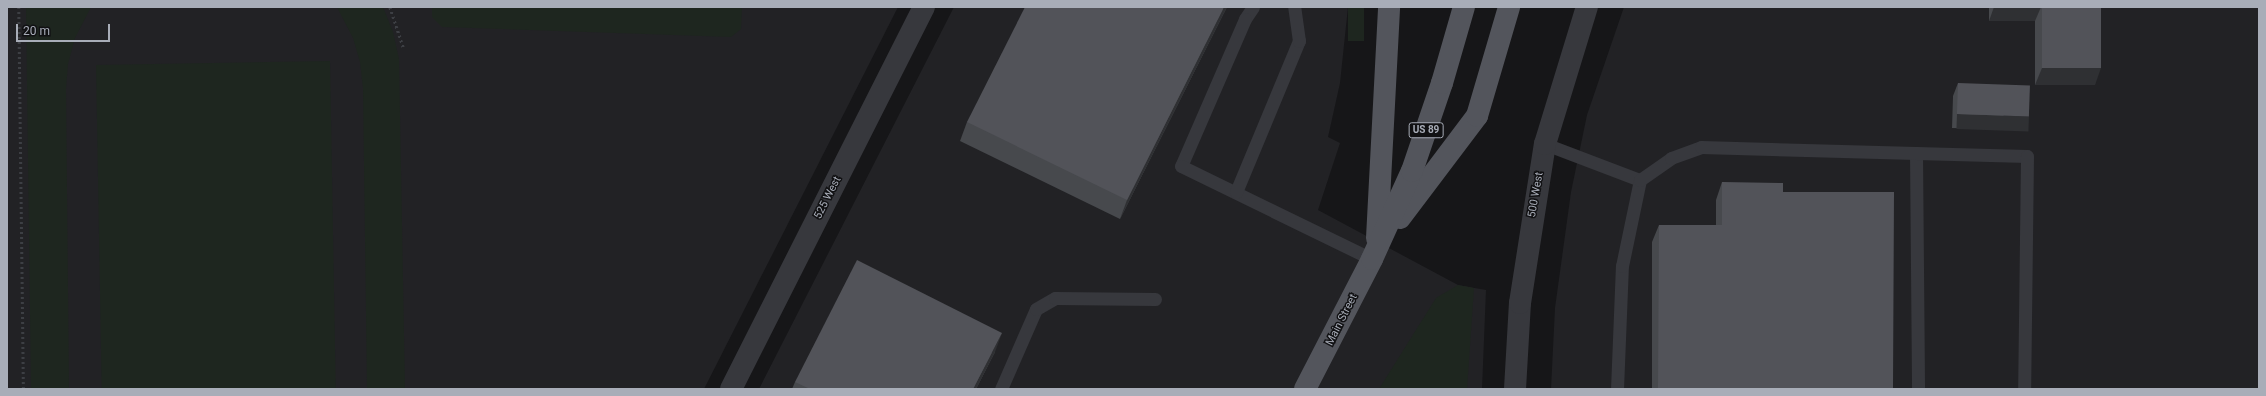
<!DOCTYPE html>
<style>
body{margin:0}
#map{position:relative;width:2266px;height:396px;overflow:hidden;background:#161618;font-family:Roboto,sans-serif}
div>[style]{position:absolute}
.built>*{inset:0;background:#222225}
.green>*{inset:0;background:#1e261f;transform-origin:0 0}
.path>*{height:2.5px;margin-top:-1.25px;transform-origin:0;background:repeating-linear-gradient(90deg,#3d3f44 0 2px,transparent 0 5px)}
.service>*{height:13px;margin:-6.5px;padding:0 6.5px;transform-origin:6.5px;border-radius:6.5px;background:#37383d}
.minor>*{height:22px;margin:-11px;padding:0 11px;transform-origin:11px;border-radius:11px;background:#37383d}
.tertiary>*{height:22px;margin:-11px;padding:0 11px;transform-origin:11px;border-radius:11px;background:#37383d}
.primary>*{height:22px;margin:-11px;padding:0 11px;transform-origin:11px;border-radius:11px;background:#53555c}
.wall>*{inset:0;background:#47494d}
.shaded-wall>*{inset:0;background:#2f3033;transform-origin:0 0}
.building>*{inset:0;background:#525359;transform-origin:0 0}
span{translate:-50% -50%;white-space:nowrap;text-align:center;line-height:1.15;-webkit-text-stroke:3px #111113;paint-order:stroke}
.shield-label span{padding:1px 3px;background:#111113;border:1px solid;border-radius:3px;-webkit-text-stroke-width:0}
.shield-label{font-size:10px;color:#a8adb8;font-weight:700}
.street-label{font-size:11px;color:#a8adb8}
.frame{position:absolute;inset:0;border:8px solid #a8adb8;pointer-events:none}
.scale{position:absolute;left:16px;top:24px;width:94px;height:18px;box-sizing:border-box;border:2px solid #a8adb8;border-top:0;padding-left:5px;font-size:12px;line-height:14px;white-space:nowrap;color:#a8adb8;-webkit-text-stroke:3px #111113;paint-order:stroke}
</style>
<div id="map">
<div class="built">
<div style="clip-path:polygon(7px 7px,898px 7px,704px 389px,7px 389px)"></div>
<div style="clip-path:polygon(954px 7px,1348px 7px,1340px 83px,1328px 137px,1340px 143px,1318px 210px,1458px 285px,1486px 290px,1482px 389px,759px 389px)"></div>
<div style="clip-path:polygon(1624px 7px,2259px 7px,2259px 389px,1551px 389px,1555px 308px,1571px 192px,1587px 115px)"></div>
</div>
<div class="green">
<div style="clip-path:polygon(26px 7px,91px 7px,75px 38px,68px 64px,66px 89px,69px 389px,31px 389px)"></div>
<div style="clip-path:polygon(337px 7px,383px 7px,393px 32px,399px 59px,405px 389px,367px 389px,363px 88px,360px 62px,353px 38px)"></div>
<div style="clip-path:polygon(432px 7px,742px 7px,741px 29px,731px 37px,442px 27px,432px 17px)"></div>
<div style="left:1348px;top:7px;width:16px;height:34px"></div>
<div style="left:330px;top:61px;width:328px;height:234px;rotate:89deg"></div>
<div style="clip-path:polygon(1458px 285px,1474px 288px,1467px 389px,1379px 389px,1436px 298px)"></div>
</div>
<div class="path">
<div style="left:19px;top:7px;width:382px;rotate:89.3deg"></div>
<div style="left:390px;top:7px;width:44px;rotate:71.6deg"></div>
</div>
<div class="service">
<div style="left:1253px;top:7px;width:14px;rotate:124deg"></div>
<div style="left:1245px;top:19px;width:160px;rotate:113.5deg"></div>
<div style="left:1181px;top:166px;width:212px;rotate:26deg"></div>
<div style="left:1545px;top:144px;width:102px;rotate:20.8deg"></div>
<div style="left:1916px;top:153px;width:236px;rotate:89.5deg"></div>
<div style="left:1236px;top:192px;width:164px;rotate:-67.4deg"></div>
<div style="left:1299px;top:41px;width:34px;rotate:-98deg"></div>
<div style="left:1001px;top:389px;width:87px;rotate:-66.4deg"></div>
<div style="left:1036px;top:309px;width:22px;rotate:-30deg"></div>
<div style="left:1055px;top:298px;width:100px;rotate:0.6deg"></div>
<div style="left:1617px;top:389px;width:123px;rotate:-87.7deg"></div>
<div style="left:1622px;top:266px;width:88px;rotate:-78.2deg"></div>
<div style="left:1640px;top:180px;width:38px;rotate:-35deg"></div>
<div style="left:1671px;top:158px;width:32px;rotate:-20deg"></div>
<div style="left:1701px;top:147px;width:326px;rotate:1.6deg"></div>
<div style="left:2027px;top:156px;width:233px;rotate:90.7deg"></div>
</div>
<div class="minor">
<div style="left:731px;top:389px;width:428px;rotate:-63.2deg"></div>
</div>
<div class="tertiary">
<div style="left:1515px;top:389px;width:86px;rotate:-86.7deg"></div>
<div style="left:1520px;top:303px;width:161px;rotate:-81.1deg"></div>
<div style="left:1545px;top:144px;width:143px;rotate:-73deg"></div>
</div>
<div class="primary">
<div style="left:1400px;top:218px;width:128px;rotate:-53deg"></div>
<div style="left:1477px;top:116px;width:114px;rotate:-73.6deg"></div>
<div style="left:1377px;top:238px;width:231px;rotate:-87deg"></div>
<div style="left:1305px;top:389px;width:146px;rotate:-62.7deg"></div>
<div style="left:1372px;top:259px;width:97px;rotate:-65.6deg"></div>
<div style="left:1412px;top:171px;width:93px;rotate:-71.2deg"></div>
<div style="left:1442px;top:83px;width:79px;rotate:-73.9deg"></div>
</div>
<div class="wall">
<div style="clip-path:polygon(1227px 7px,1120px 219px,960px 141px,967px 122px)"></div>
<div style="clip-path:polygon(1989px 7px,2101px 7px,2095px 85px,2035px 85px,2035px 21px,1989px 21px)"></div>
<div style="clip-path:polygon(1958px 83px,2024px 130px,1952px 128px,1953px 96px)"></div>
<div style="clip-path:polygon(1722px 182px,1783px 192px,1893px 389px,1652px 389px,1652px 242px,1659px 225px,1716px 225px,1716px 200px)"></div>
<div style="clip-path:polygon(995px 352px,976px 389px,792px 389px,795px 382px)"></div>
</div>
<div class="shaded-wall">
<div style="clip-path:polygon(1224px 7px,1227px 7px,1120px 219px,1127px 200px)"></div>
<div style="clip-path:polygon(1994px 7px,2041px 7px,2035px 21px,1989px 21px)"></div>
<div style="clip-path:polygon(2042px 68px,2101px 68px,2095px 85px,2035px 85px)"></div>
<div style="left:1957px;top:114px;width:72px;height:15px;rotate:2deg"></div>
<div style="clip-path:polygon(1002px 333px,995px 352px,976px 389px,973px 389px)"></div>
</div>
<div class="building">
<div style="clip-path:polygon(1025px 7px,1224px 7px,1127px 200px,967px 122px)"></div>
<div style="left:2042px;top:7px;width:59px;height:61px"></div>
<div style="left:1958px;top:83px;width:72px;height:31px;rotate:2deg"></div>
<div style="clip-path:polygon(1722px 182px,1783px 183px,1783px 192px,1894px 192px,1893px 389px,1658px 389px,1659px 225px,1722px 225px)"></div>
<div style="clip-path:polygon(857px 260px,1002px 333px,973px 389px,810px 389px,795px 382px)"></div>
</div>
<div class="shield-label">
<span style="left:1426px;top:130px">US 89</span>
</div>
<div class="street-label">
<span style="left:1536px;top:195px;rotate:-80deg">500 West</span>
<span style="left:828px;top:198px;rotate:-63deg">525 West</span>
<span style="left:1342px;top:320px;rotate:-63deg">Main Street</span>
</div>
<div class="frame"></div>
<div class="scale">20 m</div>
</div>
